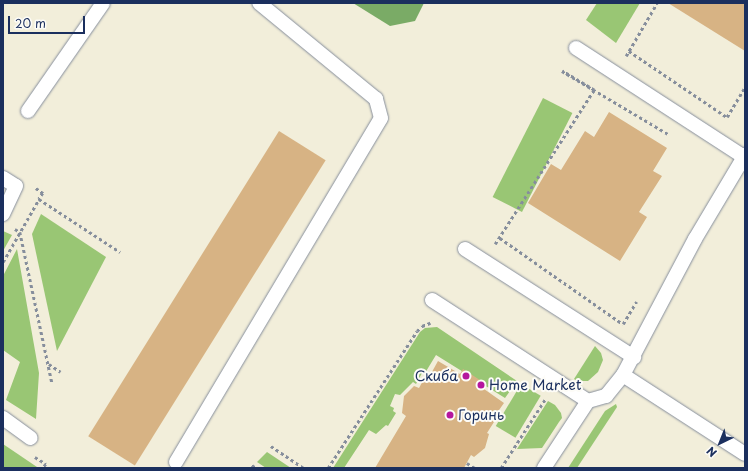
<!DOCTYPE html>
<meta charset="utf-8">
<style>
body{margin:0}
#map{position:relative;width:748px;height:471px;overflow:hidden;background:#f2eeda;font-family:"Playpen Sans",sans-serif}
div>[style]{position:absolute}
.green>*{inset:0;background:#99c674;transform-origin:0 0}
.forest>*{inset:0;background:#7aab66}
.building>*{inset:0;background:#d7b384;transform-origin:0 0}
.path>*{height:2.5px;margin-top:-1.25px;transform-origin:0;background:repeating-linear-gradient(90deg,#868e9c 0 3px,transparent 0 6px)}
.roads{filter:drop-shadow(0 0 1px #868e9c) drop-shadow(0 0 1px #868e9c)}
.lane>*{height:14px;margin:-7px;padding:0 7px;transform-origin:7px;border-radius:7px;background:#fff}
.dots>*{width:11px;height:11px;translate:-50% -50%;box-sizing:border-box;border:2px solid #fdfcf7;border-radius:50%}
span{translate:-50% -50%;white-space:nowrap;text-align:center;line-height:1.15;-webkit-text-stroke:4px #fdfcf7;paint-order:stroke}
.poi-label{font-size:14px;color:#1b2f5e}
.right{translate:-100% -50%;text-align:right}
.left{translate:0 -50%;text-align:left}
.frame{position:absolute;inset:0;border:4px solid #1b2f5e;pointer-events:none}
.north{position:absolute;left:700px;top:423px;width:40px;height:40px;-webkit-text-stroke:3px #fdfcf7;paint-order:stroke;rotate:223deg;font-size:11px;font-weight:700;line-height:16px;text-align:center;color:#1b2f5e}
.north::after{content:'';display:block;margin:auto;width:14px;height:18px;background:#1b2f5e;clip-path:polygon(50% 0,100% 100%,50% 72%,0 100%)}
.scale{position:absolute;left:8px;top:16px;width:77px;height:18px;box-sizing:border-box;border:2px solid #1b2f5e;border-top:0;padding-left:5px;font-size:12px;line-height:14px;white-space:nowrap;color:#1b2f5e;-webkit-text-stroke:3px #fdfcf7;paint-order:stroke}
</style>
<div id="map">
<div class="green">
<div style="clip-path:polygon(597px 3px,640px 3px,616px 43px,586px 20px)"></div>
<div style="left:543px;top:98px;width:33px;height:111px;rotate:27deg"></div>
<div style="clip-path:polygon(41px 214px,106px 257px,57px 351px,32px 234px)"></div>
<div style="clip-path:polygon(3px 231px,12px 235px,3px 251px)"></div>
<div style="clip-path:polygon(17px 249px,39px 373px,36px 419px,6px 400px,20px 362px,3px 350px,3px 276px)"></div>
<div style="clip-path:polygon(437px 327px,517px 381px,505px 398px,436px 355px,425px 373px,422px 373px,416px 384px,413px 382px,400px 395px,395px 394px,390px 406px,394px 408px,393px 411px,396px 413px,388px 426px,386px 425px,376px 434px,369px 430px,344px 468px,333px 468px,420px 332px,425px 328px)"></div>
<div style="clip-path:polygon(595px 346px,601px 353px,603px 360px,598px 372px,588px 381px,577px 381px,574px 379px)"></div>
<div style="left:521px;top:384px;width:23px;height:49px;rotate:31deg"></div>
<div style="clip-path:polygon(548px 401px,555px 405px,561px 413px,562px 418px,559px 422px,542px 448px,517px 449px)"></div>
<div style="clip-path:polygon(616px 404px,617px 407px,577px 468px,568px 468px,605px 411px)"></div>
<div style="clip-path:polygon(3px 444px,37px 467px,36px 468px,3px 468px)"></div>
<div style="clip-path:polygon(267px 452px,291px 468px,266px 468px,257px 462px)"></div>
</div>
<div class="forest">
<div style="clip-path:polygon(353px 3px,424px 3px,415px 21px,390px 26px)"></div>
</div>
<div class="building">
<div style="clip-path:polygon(668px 3px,745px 3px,745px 51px)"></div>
<div style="clip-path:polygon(609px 112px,667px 148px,653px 171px,662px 176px,639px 212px,647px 217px,620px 261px,528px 203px,551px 164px,561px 170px,585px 131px,594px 137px)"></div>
<div style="left:279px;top:131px;width:55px;height:360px;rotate:32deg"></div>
<div style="clip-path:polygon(438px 361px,460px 374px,463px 369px,486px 384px,484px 389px,504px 403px,492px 420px,494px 422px,487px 433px,489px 434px,485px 448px,474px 457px,471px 455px,464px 468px,375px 468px,406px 416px,402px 413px,404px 396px,414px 386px,419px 388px,425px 377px,428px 379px)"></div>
</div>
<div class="path">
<div style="left:629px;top:51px;width:118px;rotate:34deg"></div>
<div style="left:727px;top:117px;width:35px;rotate:-59deg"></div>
<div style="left:626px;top:56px;width:61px;rotate:-59.7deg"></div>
<div style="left:36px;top:188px;width:9px;rotate:36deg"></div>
<div style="left:43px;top:193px;width:7px;rotate:124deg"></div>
<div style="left:15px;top:229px;width:6px;rotate:31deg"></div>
<div style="left:20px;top:232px;width:154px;rotate:78deg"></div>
<div style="left:500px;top:238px;width:150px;rotate:35deg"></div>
<div style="left:623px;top:324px;width:26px;rotate:-59deg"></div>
<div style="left:495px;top:244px;width:183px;rotate:-57.3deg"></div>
<div style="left:594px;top:90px;width:37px;rotate:-149deg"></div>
<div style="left:562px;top:71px;width:123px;rotate:30.7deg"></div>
<div style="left:3px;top:262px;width:73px;rotate:-60.3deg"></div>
<div style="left:39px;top:199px;width:97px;rotate:33.2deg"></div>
<div style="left:49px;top:364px;width:14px;rotate:34deg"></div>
<div style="left:271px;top:446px;width:40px;rotate:34deg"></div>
<div style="left:35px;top:457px;width:13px;rotate:32deg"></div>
<div style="left:46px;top:464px;width:5px;rotate:127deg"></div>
<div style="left:467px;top:463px;width:9px;rotate:32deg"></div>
<div style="left:252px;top:465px;width:5px;rotate:37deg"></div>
<div style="left:328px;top:468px;width:163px;rotate:-57deg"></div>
<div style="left:417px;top:331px;width:7px;rotate:-45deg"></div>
<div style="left:422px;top:326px;width:9px;rotate:-21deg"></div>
<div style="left:501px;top:468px;width:83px;rotate:-57.3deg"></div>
</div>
<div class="roads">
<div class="lane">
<div style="left:576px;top:48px;width:200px;rotate:33deg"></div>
<div style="left:28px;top:111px;width:131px;rotate:-55.2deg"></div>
<div style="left:3px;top:178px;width:15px;rotate:32deg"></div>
<div style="left:16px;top:186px;width:31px;rotate:115deg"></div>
<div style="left:465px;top:249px;width:201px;rotate:32.6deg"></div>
<div style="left:432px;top:300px;width:186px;rotate:32.9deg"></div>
<div style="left:588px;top:401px;width:19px;rotate:-16deg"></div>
<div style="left:606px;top:396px;width:27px;rotate:-51deg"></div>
<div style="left:623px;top:375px;width:145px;rotate:32.9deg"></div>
<div style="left:623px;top:375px;width:154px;rotate:-62.1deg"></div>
<div style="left:695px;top:239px;width:98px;rotate:-59.2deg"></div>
<div style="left:3px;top:418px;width:34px;rotate:36deg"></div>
<div style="left:176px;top:462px;width:400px;rotate:-59.2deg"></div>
<div style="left:381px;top:118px;width:20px;rotate:-105deg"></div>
<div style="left:376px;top:99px;width:151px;rotate:-140.6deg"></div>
<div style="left:544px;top:468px;width:80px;rotate:-56.7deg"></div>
</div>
</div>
<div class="dots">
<div style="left:466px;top:376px;background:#b5179e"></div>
<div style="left:481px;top:385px;background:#b5179e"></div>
<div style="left:450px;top:415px;background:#b5179e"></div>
</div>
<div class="poi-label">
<span class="right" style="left:458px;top:376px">Скиба</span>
<span class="left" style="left:489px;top:385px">Home Market</span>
<span class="left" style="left:458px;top:415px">Горинь</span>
</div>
<div class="frame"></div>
<div class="north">N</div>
<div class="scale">20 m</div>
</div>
